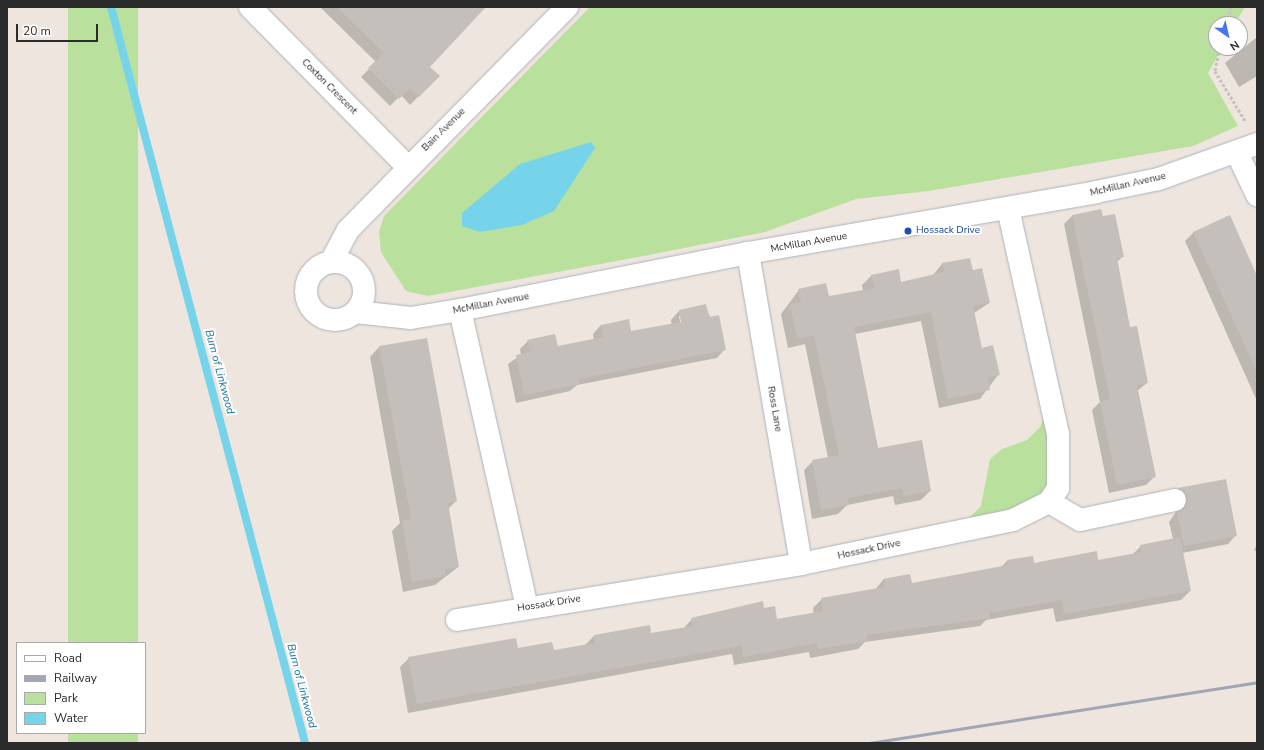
<!DOCTYPE html>
<style>
body{margin:0}
#map{position:relative;width:1264px;height:750px;overflow:hidden;background:#ede5de;font-family:"Nunito Sans",sans-serif}
div>[style]{position:absolute}
.green>*{inset:0;background:#b9e09d;transform-origin:0 0}
.water>*{inset:0;background:#76d4ea}
.shadow>*{inset:0;background:#0003}
.stream>*{height:8px;margin:-4px;padding:0 4px;transform-origin:4px;border-radius:4px;background:#76d4ea}
.building>*{inset:0;background:#c5bfbb}
.path>*{height:2.5px;margin-top:-1.25px;transform-origin:0;background:repeating-linear-gradient(90deg,#c4c4c4 0 3px,transparent 0 5px)}
.roads{filter:drop-shadow(0 0 1px #afb2bb) drop-shadow(0 0 1px #afb2bb)}
.street>*{height:22px;margin:-11px;padding:0 11px;transform-origin:11px;border-radius:11px;background:#fff}
.street>.ring{margin:-11px;padding:0;box-sizing:content-box;background:none;border:22px solid #fff;border-radius:50%}
.rail>*{height:3px;margin:-1.5px;padding:0 1.5px;transform-origin:1.5px;border-radius:1.5px;background:#a1a6b5}
.dots>*{width:11px;height:11px;translate:-50% -50%;box-sizing:border-box;border:2px solid #fff;border-radius:50%}
span{translate:-50% -50%;white-space:nowrap;text-align:center;line-height:1.15;-webkit-text-stroke:4px #fff;paint-order:stroke}
.street-label{font-size:10px;color:#2b2b2b}
.transit-label{font-size:10px;color:#164399}
.left{translate:0 -50%;text-align:left}
.water-label{font-size:11px;color:#137498;font-style:italic}
.frame{position:absolute;inset:0;border:8px solid #2b2b2b;pointer-events:none}
.legend{position:absolute;left:16px;top:642px;width:130px;height:92px;box-sizing:border-box;background:#fff;border:1px solid #aaa;margin:0;padding:5px 7px;list-style:none;font-size:12px;color:#2b2b2b}
.legend li{display:flex;align-items:center;gap:8px;height:20px}
.legend b{width:20px;border:1px solid #aaa}
.north{position:absolute;left:1208px;top:16px;width:40px;height:40px;box-sizing:border-box;background:#fff;border:1px solid #aaa;border-radius:50%;rotate:146deg;font-size:11px;font-weight:700;line-height:16px;text-align:center;color:#2b2b2b}
.north::after{content:'';display:block;margin:auto;width:14px;height:18px;background:#4673f2;clip-path:polygon(50% 0,100% 100%,50% 72%,0 100%)}
.scale{position:absolute;left:16px;top:24px;width:82px;height:18px;box-sizing:border-box;border:2px solid #2b2b2b;border-top:0;padding-left:5px;font-size:12px;line-height:14px;white-space:nowrap;color:#2b2b2b;-webkit-text-stroke:3px #fff;paint-order:stroke}
</style>
<div id="map">
<div class="green">
<div style="left:68px;top:7px;width:70px;height:764px"></div>
<div style="clip-path:polygon(590px 7px,1245px 7px,1235px 24px,1216px 24px,1216px 48px,1222px 48px,1208px 73px,1238px 126px,1193px 146px,929px 191px,856px 199px,765px 232px,654px 254px,428px 296px,406px 291px,381px 252px,379px 232px,384px 216px)"></div>
<div style="clip-path:polygon(1052px 395px,1049px 502px,954px 533px,981px 506px,990px 459px,1002px 449px,1027px 440px,1040px 427px)"></div>
</div>
<div class="water">
<div style="clip-path:polygon(591px 142px,595px 148px,554px 211px,522px 225px,480px 232px,462px 226px,462px 213px,520px 164px)"></div>
</div>
<div class="shadow">
<div style="clip-path:polygon(320px 7px,485px 7px,429px 67px,438px 76px,410px 105px,401px 95px,390px 106px,361px 77px,376px 62px)"></div>
<div style="clip-path:polygon(1257px 37px,1257px 76px,1239px 87px,1225px 63px)"></div>
<div style="clip-path:polygon(1072px 216px,1102px 217px,1122px 257px,1116px 263px,1130px 329px,1147px 383px,1137px 391px,1154px 477px,1146px 485px,1109px 493px,1092px 410px,1100px 402px,1064px 224px)"></div>
<div style="clip-path:polygon(1194px 232px,1257px 279px,1257px 401px,1185px 241px)"></div>
<div style="clip-path:polygon(942px 264px,972px 271px,989px 303px,974px 313px,981px 349px,998px 375px,980px 399px,939px 408px,921px 321px,855px 334px,878px 449px,930px 491px,921px 500px,895px 505px,893px 496px,847px 505px,838px 514px,812px 519px,804px 470px,813px 461px,828px 458px,805px 344px,788px 348px,781px 314px,799px 290px,828px 297px,863px 291px,862px 285px,871px 276px,901px 283px,933px 275px)"></div>
<div style="clip-path:polygon(evenodd,705px 306px,725px 349px,717px 358px,577px 385px,570px 391px,516px 403px,508px 364px,521px 355px,520px 349px,528px 341px,557px 347px,594px 340px,593px 334px,601px 325px,630px 332px,672px 325px,671px 320px,679px 311px,705px 306px,679px 316px,681px 316px,683px 327px,681px 327px,679px 316px)"></div>
<div style="clip-path:polygon(379px 347px,456px 501px,448px 509px,458px 567px,435px 585px,403px 592px,392px 531px,400px 523px,370px 357px)"></div>
<div style="clip-path:polygon(1225px 480px,1236px 535px,1228px 544px,1182px 553px,1190px 591px,1181px 600px,1056px 622px,1053px 608px,986px 620px,980px 626px,865px 642px,858px 649px,810px 658px,809px 652px,734px 665px,732px 654px,408px 713px,400px 667px,409px 658px,517px 650px,553px 651px,585px 645px,594px 636px,650px 634px,683px 629px,692px 619px,763px 609px,777px 620px,814px 614px,813px 608px,822px 599px,875px 590px,883px 580px,911px 584px,1000px 568px,1007px 561px,1032px 557px,1033px 564px,1098px 561px,1132px 555px,1141px 546px,1173px 539px,1169px 522px,1180px 506px,1170px 497px,1178px 489px)"></div>
<div style="clip-path:polygon(1257px 545px,1257px 552px,1254px 550px)"></div>
</div>
<div class="stream">
<div style="left:111px;top:7px;width:761px;rotate:75.23deg"></div>
</div>
<div class="building">
<div style="clip-path:polygon(337px 7px,486px 7px,430px 67px,440px 76px,419px 97px,410px 88px,399px 99px,368px 68px,384px 53px)"></div>
<div style="clip-path:polygon(1101px 209px,1103px 216px,1115px 214px,1124px 257px,1117px 258px,1130px 327px,1137px 326px,1148px 383px,1137px 385px,1156px 477px,1117px 485px,1100px 401px,1110px 399px,1072px 215px)"></div>
<div style="clip-path:polygon(1230px 215px,1257px 276px,1257px 372px,1193px 232px)"></div>
<div style="clip-path:polygon(970px 258px,973px 270px,982px 268px,990px 303px,973px 306px,982px 348px,993px 345px,1000px 375px,988px 377px,990px 390px,948px 399px,931px 312px,854px 327px,878px 448px,922px 440px,931px 491px,904px 496px,902px 488px,847px 498px,849px 505px,821px 510px,812px 460px,839px 455px,814px 335px,797px 339px,790px 304px,801px 302px,798px 289px,826px 283px,829px 296px,874px 288px,871px 275px,899px 269px,901px 282px,944px 272px,942px 263px)"></div>
<div style="clip-path:polygon(706px 304px,709px 317px,719px 315px,726px 350px,579px 379px,580px 384px,524px 395px,516px 355px,530px 352px,527px 340px,555px 334px,558px 346px,603px 337px,601px 325px,629px 319px,631px 331px,681px 322px,679px 310px)"></div>
<div style="clip-path:polygon(427px 338px,457px 501px,448px 503px,459px 567px,445px 569px,446px 576px,412px 582px,402px 520px,411px 519px,379px 346px)"></div>
<div style="clip-path:polygon(1226px 479px,1237px 536px,1184px 546px,1177px 512px,1184px 509px,1187px 498px,1178px 488px)"></div>
<div style="clip-path:polygon(1180px 537px,1191px 591px,1064px 614px,1062px 600px,989px 613px,990px 618px,867px 635px,868px 641px,818px 649px,817px 643px,743px 657px,741px 646px,417px 704px,408px 657px,516px 638px,518px 648px,552px 642px,554px 650px,595px 643px,594px 635px,650px 625px,651px 633px,693px 626px,691px 618px,763px 601px,764px 608px,775px 606px,777px 619px,823px 611px,821px 598px,884px 587px,883px 579px,910px 574px,912px 583px,1008px 565px,1007px 560px,1033px 556px,1034px 563px,1097px 551px,1098px 560px,1142px 552px,1140px 545px)"></div>
</div>
<div class="path">
<div style="left:1226px;top:24px;width:18px;rotate:-74deg"></div>
<div style="left:1220px;top:48px;width:24px;rotate:102deg"></div>
<div style="left:1215px;top:71px;width:60px;rotate:58.7deg"></div>
</div>
<div class="roads">
<div class="street">
<div style="left:250px;top:7px;width:225px;rotate:45.4deg"></div>
<div style="left:1237px;top:153px;width:47px;rotate:64.5deg"></div>
<div style="left:748px;top:253px;width:315px;rotate:80.3deg"></div>
<div class="ring" style="left:306px;top:262px;width:36px;height:36px"></div>
<div style="left:331px;top:262px;width:36px;rotate:-62deg"></div>
<div style="left:348px;top:230px;width:313px;rotate:-45.5deg"></div>
<div style="left:460px;top:310px;width:304px;rotate:77.3deg"></div>
<div style="left:356px;top:312px;width:55px;rotate:6.2deg"></div>
<div style="left:411px;top:318px;width:50px;rotate:-9.3deg"></div>
<div style="left:460px;top:310px;width:294px;rotate:-11.2deg"></div>
<div style="left:748px;top:253px;width:353px;rotate:-9.9deg"></div>
<div style="left:1096px;top:192px;width:64px;rotate:-11.7deg"></div>
<div style="left:1159px;top:179px;width:104px;rotate:-19.7deg"></div>
<div style="left:1049px;top:502px;width:36px;rotate:30deg"></div>
<div style="left:1080px;top:520px;width:97px;rotate:-11.9deg"></div>
<div style="left:457px;top:620px;width:349px;rotate:-9.2deg"></div>
<div style="left:801px;top:564px;width:217px;rotate:-11.7deg"></div>
<div style="left:1013px;top:520px;width:40px;rotate:-26.6deg"></div>
<div style="left:1049px;top:502px;width:17px;rotate:-57deg"></div>
<div style="left:1058px;top:488px;width:54px;rotate:-90deg"></div>
<div style="left:1058px;top:434px;width:231px;rotate:-102.5deg"></div>
</div>
</div>
<div class="rail">
<div style="left:869px;top:743px;width:393px;rotate:-8.9deg"></div>
</div>
<div class="dots">
<div style="left:908px;top:231px;background:#1a4fb4"></div>
</div>
<div class="street-label">
<span style="left:329px;top:87px;rotate:45deg">Coxton Crescent</span>
<span style="left:444px;top:130px;rotate:-45deg">Bain Avenue</span>
<span style="left:1128px;top:185px;rotate:-13deg">McMillan Avenue</span>
<span style="left:809px;top:243px;rotate:-10deg">McMillan Avenue</span>
<span style="left:491px;top:304px;rotate:-11deg">McMillan Avenue</span>
<span style="left:774px;top:409px;rotate:80deg">Ross Lane</span>
<span style="left:869px;top:550px;rotate:-12deg">Hossack Drive</span>
<span style="left:549px;top:604px;rotate:-9deg">Hossack Drive</span>
</div>
<div class="transit-label">
<span class="left" style="left:916px;top:231px">Hossack Drive</span>
</div>
<div class="water-label">
<span style="left:219px;top:372px;rotate:75deg">Burn of Linkwood</span>
<span style="left:301px;top:686px;rotate:75deg">Burn of Linkwood</span>
</div>
<div class="frame"></div>
<ul class="legend">
<li><b style="height:5px;background:#fff"></b>Road</li>
<li><b style="height:5px;background:#a1a6b5"></b>Railway</li>
<li><b style="height:11px;background:#b9e09d"></b>Park</li>
<li><b style="height:11px;background:#76d4ea"></b>Water</li>
</ul>
<div class="north">N</div>
<div class="scale">20 m</div>
</div>
